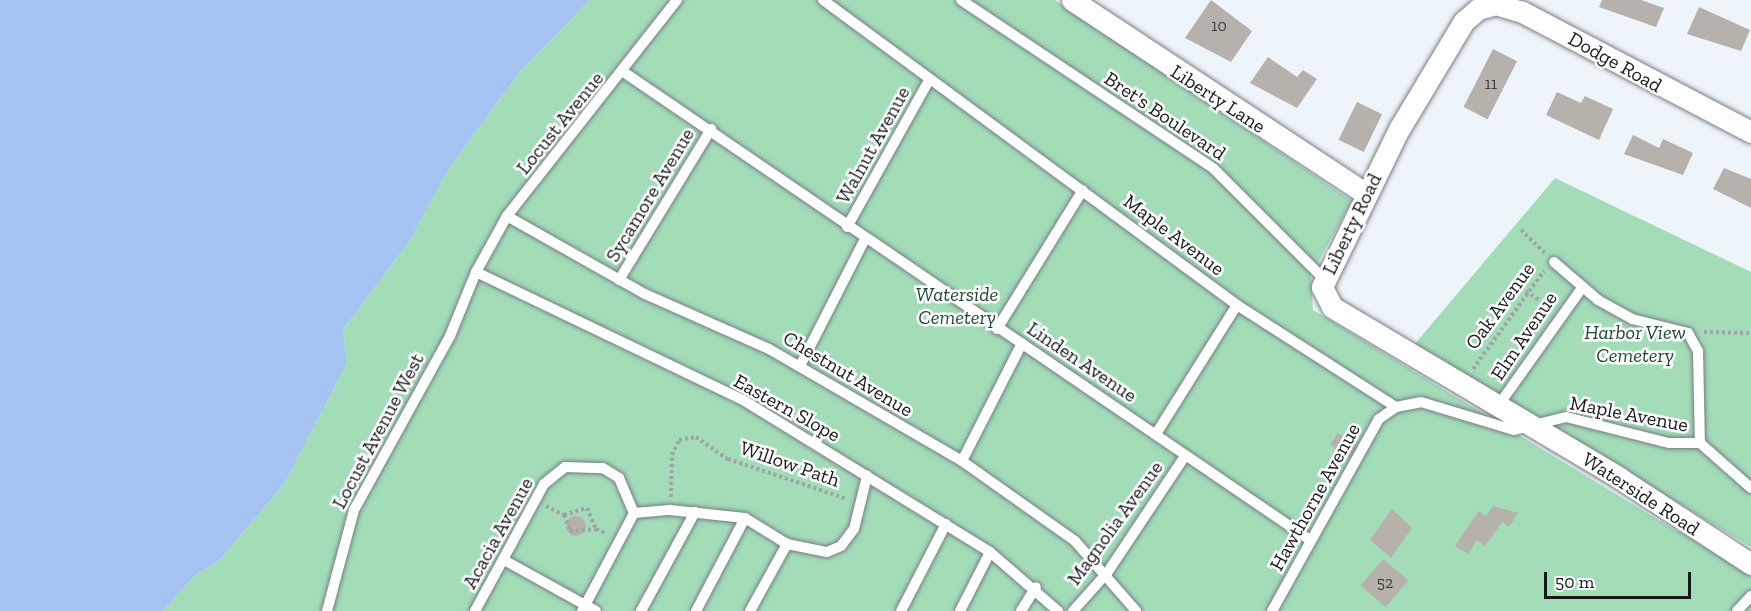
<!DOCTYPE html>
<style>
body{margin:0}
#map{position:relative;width:1751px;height:611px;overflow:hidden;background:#edf4fa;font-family:"Zilla Slab",serif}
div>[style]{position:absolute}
.green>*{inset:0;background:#a2ddb8}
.water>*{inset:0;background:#a5c4f3}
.building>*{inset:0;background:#b7b1ab;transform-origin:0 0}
.round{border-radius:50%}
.path>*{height:4px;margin-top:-2px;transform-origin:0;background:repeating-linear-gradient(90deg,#9fa4a9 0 3px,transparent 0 6px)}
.roads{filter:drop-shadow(0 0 2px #797f84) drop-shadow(0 0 2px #797f84)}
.service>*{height:10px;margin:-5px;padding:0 5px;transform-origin:5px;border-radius:5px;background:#fff}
.minor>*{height:21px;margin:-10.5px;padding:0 10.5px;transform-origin:10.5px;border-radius:10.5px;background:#fff}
span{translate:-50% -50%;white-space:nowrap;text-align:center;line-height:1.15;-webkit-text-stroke:5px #fff;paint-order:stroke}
.number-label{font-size:16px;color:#3e3e3e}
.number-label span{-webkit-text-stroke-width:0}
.street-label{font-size:20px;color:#16181a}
.park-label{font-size:20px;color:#1f4831;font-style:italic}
.scale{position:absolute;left:1544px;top:572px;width:147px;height:27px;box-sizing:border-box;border:3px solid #16181a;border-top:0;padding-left:8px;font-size:18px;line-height:21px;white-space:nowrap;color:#16181a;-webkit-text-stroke:4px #fff;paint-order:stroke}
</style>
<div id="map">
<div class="green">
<div style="clip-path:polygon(590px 0,1055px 0,1352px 201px,1311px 275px,1313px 310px,1675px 530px,1714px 548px,1751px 576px,1751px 611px,163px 611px,195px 575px,218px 562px,285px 483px,347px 363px,343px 330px,411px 239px,448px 170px,519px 73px)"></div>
<div style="clip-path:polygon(1555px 178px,1751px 272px,1751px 547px,1414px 345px)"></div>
</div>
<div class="water">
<div style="clip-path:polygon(0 0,590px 0,519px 73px,448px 170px,411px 239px,343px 330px,347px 363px,285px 483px,218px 562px,195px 575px,163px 611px,0 611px)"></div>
</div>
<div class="building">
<div style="clip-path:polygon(1211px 0,1252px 31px,1231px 62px,1185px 38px)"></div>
<div style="clip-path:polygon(1602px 0,1641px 0,1664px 8px,1656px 27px,1599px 7px)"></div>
<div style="clip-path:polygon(1699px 7px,1750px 30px,1741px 51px,1687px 34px)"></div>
<div style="left:1493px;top:49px;width:27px;height:65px;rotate:27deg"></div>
<div style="clip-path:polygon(1268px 57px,1297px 77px,1303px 70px,1317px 79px,1297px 108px,1250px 83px)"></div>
<div style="clip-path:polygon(1557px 92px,1581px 103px,1585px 96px,1613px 109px,1599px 140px,1546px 115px)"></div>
<div style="left:1357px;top:102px;width:28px;height:42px;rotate:26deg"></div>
<div style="clip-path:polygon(1633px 135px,1659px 148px,1663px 139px,1693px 153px,1683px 175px,1624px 154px)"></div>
<div style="clip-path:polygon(1724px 168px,1751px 179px,1751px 208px,1713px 189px)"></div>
<div style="left:1338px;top:433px;width:27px;height:14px;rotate:34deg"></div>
<div style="clip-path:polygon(1493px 506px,1518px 513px,1509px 527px,1502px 522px,1485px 546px,1477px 540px,1468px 554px,1455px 546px,1479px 511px,1486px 516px)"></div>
<div style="clip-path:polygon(1392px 509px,1412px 528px,1391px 558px,1370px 540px)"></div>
<div class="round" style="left:566px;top:516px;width:20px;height:20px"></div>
<div style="left:1383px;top:559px;width:33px;height:35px;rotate:40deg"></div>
</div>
<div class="path">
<div style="left:1521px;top:230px;width:33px;rotate:44deg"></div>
<div style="left:1526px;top:291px;width:29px;rotate:34deg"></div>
<div style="left:1704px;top:332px;width:47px;rotate:1.2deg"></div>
<div style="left:1473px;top:369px;width:121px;rotate:-54.1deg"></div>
<div style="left:671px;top:497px;width:42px;rotate:-88.6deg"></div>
<div style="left:672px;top:455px;width:17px;rotate:-65deg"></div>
<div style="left:679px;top:440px;width:17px;rotate:-10deg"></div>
<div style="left:696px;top:437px;width:39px;rotate:35deg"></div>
<div style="left:728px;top:459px;width:126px;rotate:18.6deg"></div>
<div style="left:546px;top:506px;width:20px;rotate:27deg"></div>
<div style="left:564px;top:515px;width:17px;rotate:69deg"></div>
<div style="left:570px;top:531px;width:26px;rotate:-4deg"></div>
<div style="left:596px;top:529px;width:12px;rotate:24deg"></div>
<div style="left:564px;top:515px;width:24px;rotate:-17deg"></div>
<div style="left:587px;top:508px;width:23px;rotate:67deg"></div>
</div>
<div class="roads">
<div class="service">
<div style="left:823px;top:0;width:514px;rotate:36.38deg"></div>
<div style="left:1237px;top:305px;width:189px;rotate:32.7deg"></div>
<div style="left:1396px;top:407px;width:25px;rotate:-11deg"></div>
<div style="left:1421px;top:402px;width:97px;rotate:16.8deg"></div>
<div style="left:1514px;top:430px;width:54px;rotate:-14deg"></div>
<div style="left:1566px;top:417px;width:106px;rotate:14.2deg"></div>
<div style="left:1669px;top:443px;width:31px"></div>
<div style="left:961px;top:0;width:304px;rotate:33.7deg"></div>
<div style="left:1214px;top:169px;width:157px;rotate:45deg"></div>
<div style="left:625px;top:73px;width:829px;rotate:34.28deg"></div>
<div style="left:507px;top:216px;width:159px;rotate:29.5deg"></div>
<div style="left:645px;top:294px;width:136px;rotate:23.9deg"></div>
<div style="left:769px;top:349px;width:223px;rotate:30.1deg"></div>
<div style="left:962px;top:461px;width:138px;rotate:35.3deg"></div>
<div style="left:1075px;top:541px;width:93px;rotate:48.9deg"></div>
<div style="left:847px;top:227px;width:168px;rotate:-60.8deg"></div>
<div style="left:1554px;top:262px;width:58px;rotate:40.8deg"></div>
<div style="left:1598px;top:300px;width:39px;rotate:29deg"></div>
<div style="left:1632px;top:319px;width:58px;rotate:14deg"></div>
<div style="left:1688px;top:333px;width:21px;rotate:61deg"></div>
<div style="left:1698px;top:351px;width:92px;rotate:88.8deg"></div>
<div style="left:476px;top:272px;width:296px;rotate:25.6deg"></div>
<div style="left:743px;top:400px;width:290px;rotate:31.6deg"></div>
<div style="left:990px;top:552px;width:90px;rotate:40.9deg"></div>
<div style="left:619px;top:280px;width:177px;rotate:-58.6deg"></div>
<div style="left:997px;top:329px;width:163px;rotate:-58.3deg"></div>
<div style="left:800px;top:366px;width:143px;rotate:-62.9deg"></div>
<div style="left:1498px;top:406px;width:145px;rotate:-54.6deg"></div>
<div style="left:1156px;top:434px;width:152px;rotate:-57.9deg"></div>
<div style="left:1700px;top:443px;width:68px;rotate:41.4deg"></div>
<div style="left:962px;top:461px;width:132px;rotate:-63deg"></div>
<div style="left:634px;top:513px;width:36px;rotate:-5deg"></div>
<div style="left:670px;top:510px;width:75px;rotate:6.1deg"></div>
<div style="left:745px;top:518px;width:49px;rotate:31.8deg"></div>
<div style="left:787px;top:544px;width:41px;rotate:11.3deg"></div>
<div style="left:827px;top:552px;width:15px;rotate:-23deg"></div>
<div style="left:841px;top:546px;width:21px;rotate:-53deg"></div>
<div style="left:854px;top:529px;width:55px;rotate:-76.2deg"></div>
<div style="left:504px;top:560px;width:105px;rotate:29deg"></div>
<div style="left:327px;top:611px;width:105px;rotate:-75deg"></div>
<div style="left:354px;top:510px;width:199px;rotate:-61.1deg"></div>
<div style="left:450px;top:336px;width:69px;rotate:-67.9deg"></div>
<div style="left:476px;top:272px;width:64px;rotate:-61deg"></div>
<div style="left:507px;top:216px;width:275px;rotate:-51.8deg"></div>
<div style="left:475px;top:611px;width:145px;rotate:-61.5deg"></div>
<div style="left:544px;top:484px;width:27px;rotate:-39deg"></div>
<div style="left:565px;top:467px;width:38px;rotate:2deg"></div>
<div style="left:603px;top:468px;width:19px;rotate:32deg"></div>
<div style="left:619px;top:478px;width:38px;rotate:67deg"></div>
<div style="left:582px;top:611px;width:111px;rotate:-62deg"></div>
<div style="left:641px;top:611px;width:113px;rotate:-61.4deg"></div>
<div style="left:696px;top:611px;width:105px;rotate:-62.2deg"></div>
<div style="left:750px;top:611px;width:77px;rotate:-61.1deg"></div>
<div style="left:901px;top:611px;width:98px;rotate:-62.7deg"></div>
<div style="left:960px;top:611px;width:66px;rotate:-63deg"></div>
<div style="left:1021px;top:611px;width:28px;rotate:-58deg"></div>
<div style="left:1073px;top:611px;width:51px;rotate:-48.2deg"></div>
<div style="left:1107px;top:573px;width:141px;rotate:-56.3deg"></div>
<div style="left:1272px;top:611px;width:220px;rotate:-60.9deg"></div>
<div style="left:1379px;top:419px;width:21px;rotate:-35deg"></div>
<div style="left:1737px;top:611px;width:21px;rotate:-47deg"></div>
</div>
<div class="minor">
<div style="left:1072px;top:0;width:352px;rotate:33.4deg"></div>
<div style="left:1751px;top:132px;width:259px;rotate:-152.3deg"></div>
<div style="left:1522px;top:12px;width:27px;rotate:-163deg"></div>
<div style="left:1496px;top:4px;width:19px;rotate:164deg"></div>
<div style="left:1478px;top:9px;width:18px;rotate:139deg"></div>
<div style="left:1464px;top:21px;width:126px;rotate:121deg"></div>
<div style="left:1399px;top:129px;width:176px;rotate:116deg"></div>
<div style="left:1322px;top:287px;width:22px;rotate:63deg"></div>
<div style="left:1332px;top:307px;width:333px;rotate:30.7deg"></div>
<div style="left:1618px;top:477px;width:159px;rotate:33.2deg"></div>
</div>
</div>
<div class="number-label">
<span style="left:1219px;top:26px">10</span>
<span style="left:1491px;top:84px">11</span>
<span style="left:1385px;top:583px">52</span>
</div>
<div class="street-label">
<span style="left:1615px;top:62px;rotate:29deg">Dodge Road</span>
<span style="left:1218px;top:99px;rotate:33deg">Liberty Lane</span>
<span style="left:1165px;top:116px;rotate:34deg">Bret's Boulevard</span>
<span style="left:560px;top:123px;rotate:-51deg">Locust Avenue</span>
<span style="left:873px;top:145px;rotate:-61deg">Walnut Avenue</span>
<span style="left:650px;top:195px;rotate:-59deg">Sycamore Avenue</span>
<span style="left:1352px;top:224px;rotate:-64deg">Liberty Road</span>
<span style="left:1174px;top:235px;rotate:37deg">Maple Avenue</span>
<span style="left:1500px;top:306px;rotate:-54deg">Oak Avenue</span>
<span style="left:1524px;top:336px;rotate:-56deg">Elm Avenue</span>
<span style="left:1082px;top:362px;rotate:34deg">Linden Avenue</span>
<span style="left:848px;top:374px;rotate:31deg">Chestnut Avenue</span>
<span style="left:787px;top:408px;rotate:29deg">Eastern Slope</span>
<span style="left:1629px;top:414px;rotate:11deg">Maple Avenue</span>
<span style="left:378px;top:431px;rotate:-62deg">Locust Avenue West</span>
<span style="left:790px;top:464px;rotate:19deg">Willow Path</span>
<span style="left:1641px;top:494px;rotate:33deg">Waterside Road</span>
<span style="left:1315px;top:497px;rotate:-61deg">Hawthorne Avenue</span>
<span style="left:1115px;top:523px;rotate:-54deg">Magnolia Avenue</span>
<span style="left:498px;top:533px;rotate:-61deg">Acacia Avenue</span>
</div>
<div class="park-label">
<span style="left:957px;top:306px">Waterside<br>Cemetery</span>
<span style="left:1635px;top:344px">Harbor View<br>Cemetery</span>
</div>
<div class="scale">50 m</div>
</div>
